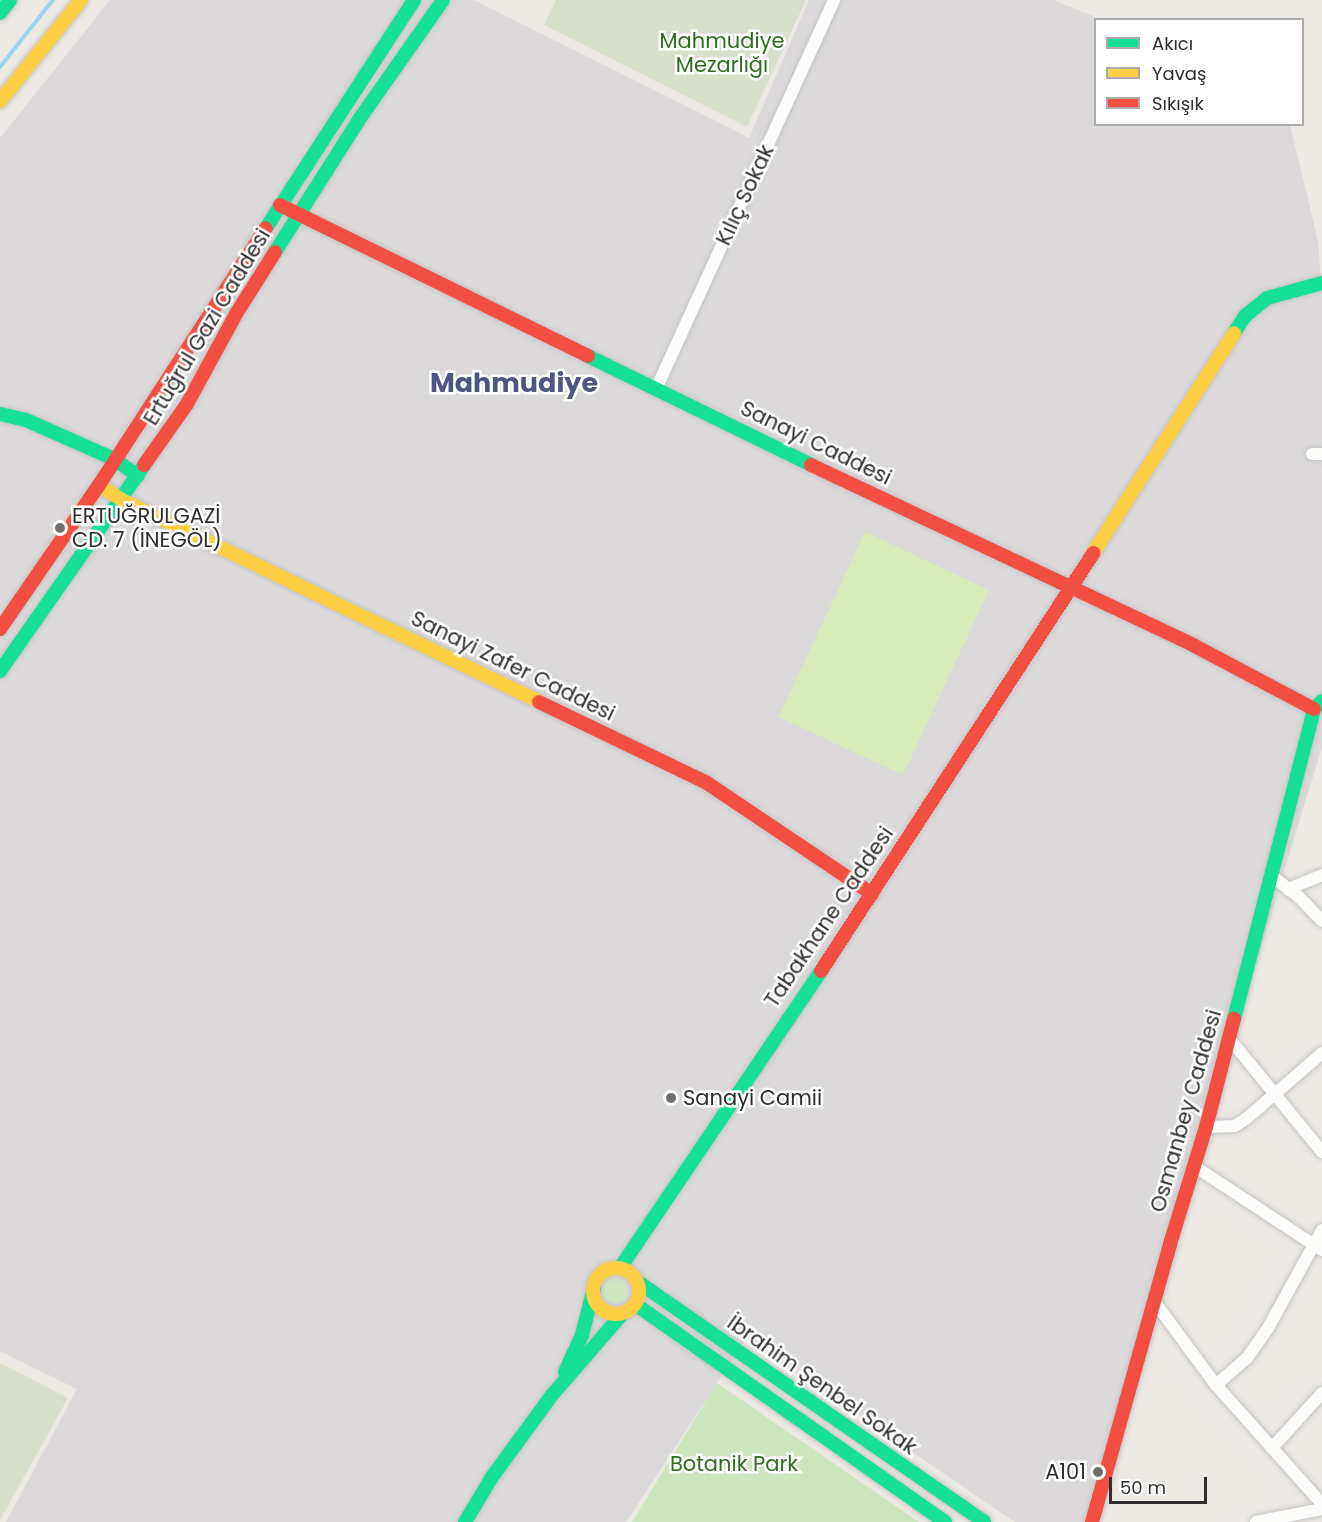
<!DOCTYPE html>
<meta charset="utf-8">
<style>
body{margin:0}
#map{position:relative;width:1322px;height:1522px;overflow:hidden;background:#ece8e4;font-family:Poppins,sans-serif}
div>[style]{position:absolute}
.industrial>*{inset:0;background:#dcd9db}
.green>*{inset:0;background:#cee6be}
.round{border-radius:50%}
.cemetery>*{inset:0;background:#d8e0cc}
.pitch>*{inset:0;background:#d9eabb;transform-origin:0 0}
.stream>*{height:4px;margin:-2px;padding:0 2px;transform-origin:2px;border-radius:2px;background:#99d6ec}
.roads{filter:drop-shadow(0 0 2px #c5c4c5) drop-shadow(0 0 2px #c5c4c5)}
.street>*{height:12px;margin:-6px;padding:0 6px;transform-origin:6px;border-radius:6px;background:#fcfcfb}
.fast>*{height:14px;margin:-7px;padding:0 7px;transform-origin:7px;border-radius:7px;background:#16e098}
.slow>*{height:14px;margin:-7px;padding:0 7px;transform-origin:7px;border-radius:7px;background:#ffcf43}
.slow>.ring{margin:-7px;padding:0;box-sizing:content-box;background:none;border:14px solid #ffcf43;border-radius:50%}
.jam>*{height:14px;margin:-7px;padding:0 7px;transform-origin:7px;border-radius:7px;background:#f24e42}
.dots>*{width:16px;height:16px;translate:-50% -50%;box-sizing:border-box;border:3px solid #fff;border-radius:50%}
span{translate:-50% -50%;white-space:nowrap;text-align:center;line-height:1.15;-webkit-text-stroke:5px #fff;paint-order:stroke}
.park-label{font-size:21px;color:#2c6e1b}
.street-label{font-size:21px;color:#2e2e2e}
.poi-label{font-size:21px;color:#2e2e2e}
.left{translate:0 -50%;text-align:left}
.right{translate:-100% -50%;text-align:right}
.district-label{font-size:27px;color:#4d5680;font-weight:700}
.legend{position:absolute;left:1094px;top:18px;width:210px;height:108px;box-sizing:border-box;background:#fff;border:2px solid #ababab;margin:0;padding:8px 10px;list-style:none;font-size:18px;color:#2e2e2e}
.legend li{display:flex;align-items:center;gap:12px;height:30px}
.legend b{width:30px;border:2px solid #ababab}
.scale{position:absolute;left:1109px;top:1477px;width:98px;height:27px;box-sizing:border-box;border:3px solid #2e2e2e;border-top:0;padding-left:8px;font-size:18px;line-height:21px;white-space:nowrap;color:#2e2e2e;-webkit-text-stroke:4px #fff;paint-order:stroke}
</style>
<div id="map">
<div class="industrial">
<div style="clip-path:polygon(110px 0,474px 0,749px 138px,809px 0,1053px 0,1100px 19px,1096px 20px,1096px 124px,1290px 125px,1318px 241px,1322px 297px,1322px 747px,1086px 1522px,1015px 1522px,746px 1339px,626px 1522px,6px 1522px,77px 1389px,0 1351px,0 138px)"></div>
</div>
<div class="green">
<div class="round" style="left:603px;top:1279px;width:24px;height:24px"></div>
<div style="clip-path:polygon(717px 1383px,919px 1522px,632px 1522px)"></div>
</div>
<div class="cemetery">
<div style="clip-path:polygon(556px 0,806px 0,747px 127px,544px 25px)"></div>
<div style="clip-path:polygon(0 1363px,68px 1398px,0 1520px)"></div>
</div>
<div class="pitch">
<div style="left:865px;top:532px;width:137px;height:204px;rotate:25deg"></div>
</div>
<div class="stream">
<div style="left:0;top:67px;width:85px;rotate:-51.7deg"></div>
</div>
<div class="roads">
<div class="street">
<div style="left:656px;top:389px;width:428px;rotate:-65.4deg"></div>
<div style="left:1312px;top:454px;width:10px"></div>
<div style="left:1272px;top:876px;width:34px;rotate:38deg"></div>
<div style="left:1299px;top:897px;width:33px;rotate:46deg"></div>
<div style="left:1288px;top:889px;width:37px;rotate:-22deg"></div>
<div style="left:1229px;top:1038px;width:147px;rotate:50.8deg"></div>
<div style="left:1206px;top:1127px;width:29px;rotate:-2deg"></div>
<div style="left:1235px;top:1126px;width:14px;rotate:-34deg"></div>
<div style="left:1247px;top:1118px;width:99px;rotate:-40.9deg"></div>
<div style="left:1194px;top:1166px;width:153px;rotate:33.3deg"></div>
<div style="left:1154px;top:1301px;width:104px;rotate:53.6deg"></div>
<div style="left:1216px;top:1385px;width:159px;rotate:48.3deg"></div>
<div style="left:1216px;top:1385px;width:41px;rotate:-41.1deg"></div>
<div style="left:1247px;top:1358px;width:37px;rotate:-55deg"></div>
<div style="left:1268px;top:1328px;width:112px;rotate:-61.1deg"></div>
<div style="left:1272px;top:1448px;width:74px;rotate:-47.7deg"></div>
<div style="left:1256px;top:1522px;width:67px;rotate:-11.1deg"></div>
</div>
<div class="fast">
<div style="left:0;top:13px;width:16px;rotate:-52deg"></div>
<div style="left:266px;top:228px;width:272px;rotate:-57deg"></div>
<div style="left:275px;top:252px;width:155px;rotate:-57.6deg"></div>
<div style="left:358px;top:121px;width:148px;rotate:-54.9deg"></div>
<div style="left:1234px;top:333px;width:20px;rotate:-57deg"></div>
<div style="left:1245px;top:316px;width:28px;rotate:-39deg"></div>
<div style="left:1267px;top:298px;width:57px;rotate:-15.3deg"></div>
<div style="left:588px;top:356px;width:248px;rotate:26deg"></div>
<div style="left:0;top:414px;width:27px;rotate:13deg"></div>
<div style="left:26px;top:420px;width:96px;rotate:23.9deg"></div>
<div style="left:114px;top:459px;width:29px;rotate:35deg"></div>
<div style="left:0;top:671px;width:251px;rotate:-55deg"></div>
<div style="left:1234px;top:1019px;width:320px;rotate:-75.5deg"></div>
<div style="left:1314px;top:709px;width:11px;rotate:-45deg"></div>
<div style="left:620px;top:1268px;width:359px;rotate:-55.9deg"></div>
<div style="left:638px;top:1282px;width:421px;rotate:34.7deg"></div>
<div style="left:635px;top:1304px;width:379px;rotate:35.1deg"></div>
<div style="left:565px;top:1372px;width:41px;rotate:-65.3deg"></div>
<div style="left:582px;top:1335px;width:49px;rotate:-75.7deg"></div>
<div style="left:465px;top:1522px;width:52px;rotate:-59deg"></div>
<div style="left:492px;top:1477px;width:102px;rotate:-53.8deg"></div>
<div style="left:552px;top:1395px;width:108px;rotate:-49.1deg"></div>
</div>
<div class="slow">
<div style="left:0;top:101px;width:129px;rotate:-51.3deg"></div>
<div style="left:99px;top:485px;width:27px;rotate:33deg"></div>
<div style="left:122px;top:500px;width:463px;rotate:25.8deg"></div>
<div style="left:1093px;top:553px;width:261px;rotate:-57.3deg"></div>
<div class="ring" style="left:593px;top:1268px;width:32px;height:32px"></div>
</div>
<div class="jam">
<div style="left:280px;top:205px;width:343px;rotate:26.1deg"></div>
<div style="left:144px;top:465px;width:75px;rotate:-54.8deg"></div>
<div style="left:187px;top:404px;width:102px;rotate:-61.4deg"></div>
<div style="left:236px;top:314px;width:73px;rotate:-57.8deg"></div>
<div style="left:811px;top:465px;width:422px;rotate:25.2deg"></div>
<div style="left:1193px;top:645px;width:137px;rotate:27.9deg"></div>
<div style="left:0;top:629px;width:175px;rotate:-55.5deg"></div>
<div style="left:99px;top:485px;width:306px;rotate:-57deg"></div>
<div style="left:539px;top:702px;width:187px;rotate:25.7deg"></div>
<div style="left:707px;top:783px;width:199px;rotate:33.9deg"></div>
<div style="left:821px;top:971px;width:499px;rotate:-56.9deg"></div>
<div style="left:1092px;top:1522px;width:289px;rotate:-74.3deg"></div>
<div style="left:1170px;top:1244px;width:122px;rotate:-72.9deg"></div>
<div style="left:1206px;top:1127px;width:112px;rotate:-75.5deg"></div>
</div>
</div>
<div class="dots">
<div style="left:60px;top:528px;background:#706f6e"></div>
<div style="left:671px;top:1098px;background:#706f6e"></div>
<div style="left:1098px;top:1472px;background:#706f6e"></div>
</div>
<div class="park-label">
<span style="left:722px;top:53px">Mahmudiye<br>Mezarlığı</span>
<span style="left:734px;top:1464px">Botanik Park</span>
</div>
<div class="street-label">
<span style="left:745px;top:195px;rotate:-65deg">Kılıç Sokak</span>
<span style="left:207px;top:327px;rotate:-59deg">Ertuğrul Gazi Caddesi</span>
<span style="left:816px;top:443px;rotate:26deg">Sanayi Caddesi</span>
<span style="left:513px;top:666px;rotate:26deg">Sanayi Zafer Caddesi</span>
<span style="left:829px;top:917px;rotate:-56deg">Tabakhane Caddesi</span>
<span style="left:1186px;top:1111px;rotate:-74deg">Osmanbey Caddesi</span>
<span style="left:822px;top:1385px;rotate:35deg">İbrahim Şenbel Sokak</span>
</div>
<div class="poi-label">
<span class="left" style="left:72px;top:528px">ERTUĞRULGAZİ<br>CD. 7 (İNEGÖL)</span>
<span class="left" style="left:683px;top:1098px">Sanayi Camii</span>
<span class="right" style="left:1086px;top:1472px">A101</span>
</div>
<div class="district-label">
<span style="left:514px;top:383px">Mahmudiye</span>
</div>
<ul class="legend">
<li><b style="height:8px;background:#16e098"></b>Akıcı</li>
<li><b style="height:8px;background:#ffcf43"></b>Yavaş</li>
<li><b style="height:8px;background:#f24e42"></b>Sıkışık</li>
</ul>
<div class="scale">50 m</div>
</div>
